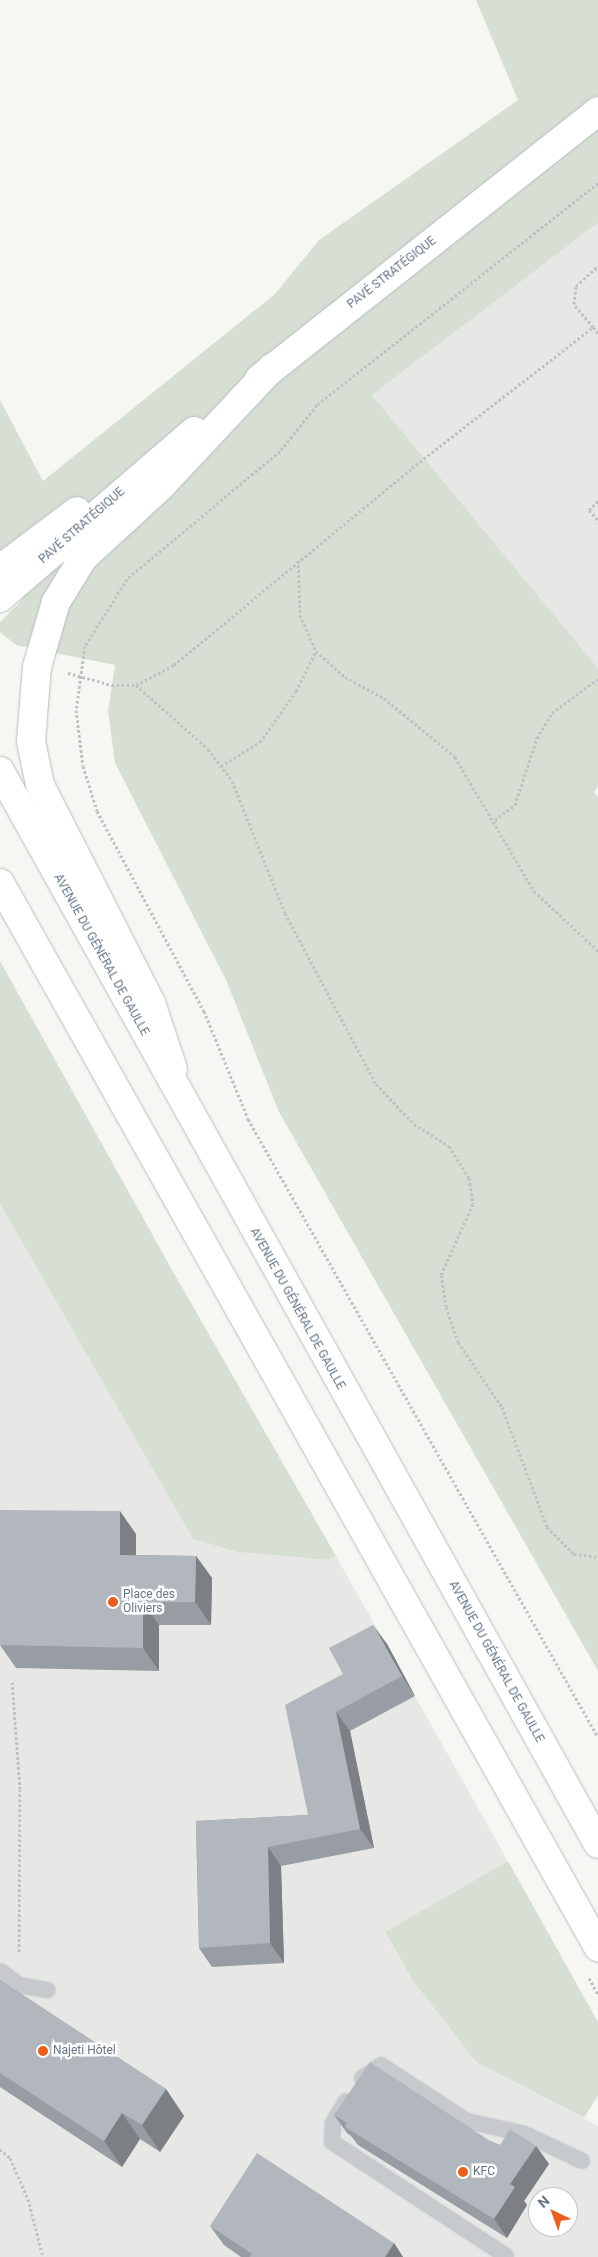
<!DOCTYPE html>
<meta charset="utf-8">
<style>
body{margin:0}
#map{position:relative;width:598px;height:2257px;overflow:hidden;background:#f6f7f3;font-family:Roboto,sans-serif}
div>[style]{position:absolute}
.built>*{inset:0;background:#e7e8e6}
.green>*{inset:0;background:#d7dfd4}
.path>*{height:3px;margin-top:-1.5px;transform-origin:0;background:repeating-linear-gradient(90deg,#c0c1c4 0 2.5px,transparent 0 5px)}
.roads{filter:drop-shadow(0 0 1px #b8bdc2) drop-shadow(0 0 1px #b8bdc2)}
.service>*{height:14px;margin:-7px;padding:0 7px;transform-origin:7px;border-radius:7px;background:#c6cacd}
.secondary>*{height:28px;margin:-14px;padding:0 14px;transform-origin:14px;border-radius:14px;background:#fff}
.primary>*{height:28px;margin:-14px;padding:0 14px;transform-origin:14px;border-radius:14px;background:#fff}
.wall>*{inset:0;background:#989da3}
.shaded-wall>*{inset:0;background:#7c8084}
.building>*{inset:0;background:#b1b7bd}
.dots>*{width:14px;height:14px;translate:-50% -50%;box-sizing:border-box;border:2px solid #fff;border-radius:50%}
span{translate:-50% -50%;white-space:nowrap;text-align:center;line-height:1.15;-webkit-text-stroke:5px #fff;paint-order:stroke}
.street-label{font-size:12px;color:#647486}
.poi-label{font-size:12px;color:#647486}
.left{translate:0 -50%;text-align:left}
.north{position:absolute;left:528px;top:2187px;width:50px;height:50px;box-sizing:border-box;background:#fff;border:1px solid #c1c7cf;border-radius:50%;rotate:318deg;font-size:14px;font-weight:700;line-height:20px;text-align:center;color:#647486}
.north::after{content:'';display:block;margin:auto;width:18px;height:22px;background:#ed5d1c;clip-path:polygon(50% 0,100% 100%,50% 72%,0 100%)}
</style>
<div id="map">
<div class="built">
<div style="clip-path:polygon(598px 223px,598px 668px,372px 395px)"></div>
<div style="clip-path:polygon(evenodd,0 1204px,193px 1539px,237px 1552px,328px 1560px,336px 1556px,508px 1861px,385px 1933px,413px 1981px,476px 2062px,598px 2126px,598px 2257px,0 2257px,0 1204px,538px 2197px,568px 2197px,568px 2227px,538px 2227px,538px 2197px)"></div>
</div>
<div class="green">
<div style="clip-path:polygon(476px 0,598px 0,598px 223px,372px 395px,598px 668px,598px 786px,594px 792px,598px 797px,598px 1671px,279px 1112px,226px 980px,115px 763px,108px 711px,115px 665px,16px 645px,0 632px,0 622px,22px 600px,0 574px,0 400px,43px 481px,275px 294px,319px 240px,518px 100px)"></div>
<div style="clip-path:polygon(0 961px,171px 1268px,336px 1556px,328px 1560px,237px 1552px,193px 1539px,0 1204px)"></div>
<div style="clip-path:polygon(508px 1861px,598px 2022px,598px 2096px,584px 2118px,476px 2062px,413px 1981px,385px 1932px)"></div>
</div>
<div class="path">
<div style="left:598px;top:183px;width:358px;rotate:141.7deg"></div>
<div style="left:317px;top:405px;width:59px;rotate:128.8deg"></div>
<div style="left:280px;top:451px;width:199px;rotate:140.1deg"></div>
<div style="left:127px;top:579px;width:79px;rotate:122.1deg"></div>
<div style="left:85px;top:646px;width:65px;rotate:98deg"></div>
<div style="left:76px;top:710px;width:56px;rotate:82.9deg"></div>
<div style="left:83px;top:766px;width:47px;rotate:72.7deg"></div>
<div style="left:97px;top:811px;width:227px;rotate:61.9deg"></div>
<div style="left:204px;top:1011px;width:117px;rotate:67.8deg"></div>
<div style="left:248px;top:1119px;width:710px;rotate:60.48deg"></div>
<div style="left:593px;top:327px;width:8px;rotate:50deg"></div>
<div style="left:598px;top:501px;width:13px;rotate:135deg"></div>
<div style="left:589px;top:510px;width:13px;rotate:48deg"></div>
<div style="left:298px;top:560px;width:55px;rotate:87.9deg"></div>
<div style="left:300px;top:615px;width:39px;rotate:66deg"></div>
<div style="left:316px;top:651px;width:39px;rotate:42deg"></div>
<div style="left:345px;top:677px;width:44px;rotate:28.3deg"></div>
<div style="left:384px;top:698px;width:92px;rotate:39.7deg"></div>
<div style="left:455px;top:757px;width:156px;rotate:59.5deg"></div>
<div style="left:534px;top:891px;width:88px;rotate:43.2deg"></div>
<div style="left:68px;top:673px;width:46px;rotate:15.3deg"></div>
<div style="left:112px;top:685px;width:24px"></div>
<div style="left:136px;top:685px;width:43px;rotate:-27.8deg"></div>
<div style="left:174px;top:665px;width:309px;rotate:-39.6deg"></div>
<div style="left:412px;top:468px;width:229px;rotate:-37.9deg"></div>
<div style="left:593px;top:327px;width:30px;rotate:-130deg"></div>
<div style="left:574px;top:304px;width:18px;rotate:-84deg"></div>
<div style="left:576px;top:286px;width:30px;rotate:-42deg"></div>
<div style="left:136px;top:685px;width:96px;rotate:41.6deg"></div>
<div style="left:208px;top:749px;width:40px;rotate:53deg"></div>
<div style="left:232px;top:781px;width:142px;rotate:68.1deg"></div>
<div style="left:285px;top:913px;width:194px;rotate:62deg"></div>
<div style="left:376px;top:1084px;width:55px;rotate:46.5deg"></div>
<div style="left:414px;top:1124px;width:41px;rotate:32.2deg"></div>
<div style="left:449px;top:1146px;width:38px;rotate:58deg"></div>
<div style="left:469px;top:1178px;width:26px;rotate:81deg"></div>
<div style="left:473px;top:1204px;width:78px;rotate:114.3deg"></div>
<div style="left:441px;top:1275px;width:32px;rotate:81deg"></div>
<div style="left:446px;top:1307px;width:37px;rotate:71deg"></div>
<div style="left:458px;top:1342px;width:78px;rotate:55.9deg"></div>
<div style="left:502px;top:1407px;width:128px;rotate:69.4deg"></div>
<div style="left:547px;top:1527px;width:38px;rotate:45deg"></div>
<div style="left:574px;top:1554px;width:24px;rotate:7deg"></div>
<div style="left:221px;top:766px;width:46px;rotate:-31.6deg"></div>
<div style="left:260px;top:742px;width:62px;rotate:-54.8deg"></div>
<div style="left:296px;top:691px;width:45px;rotate:-63.4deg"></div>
<div style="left:495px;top:820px;width:25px;rotate:-37deg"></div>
<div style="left:515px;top:805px;width:71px;rotate:-71.8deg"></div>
<div style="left:537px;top:738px;width:29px;rotate:-59deg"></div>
<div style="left:552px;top:713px;width:57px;rotate:-36.5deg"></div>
<div style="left:12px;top:1682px;width:107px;rotate:85.7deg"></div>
<div style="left:20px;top:1789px;width:164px;rotate:90.3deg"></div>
<div style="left:589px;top:1978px;width:18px;rotate:61deg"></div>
<div style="left:0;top:2149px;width:13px;rotate:42deg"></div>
<div style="left:10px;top:2158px;width:45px;rotate:66.3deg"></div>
<div style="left:28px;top:2199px;width:60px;rotate:75.5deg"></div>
</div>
<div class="roads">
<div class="service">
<div style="left:0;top:1971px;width:24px;rotate:36deg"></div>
<div style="left:19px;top:1985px;width:29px;rotate:10deg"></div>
<div style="left:362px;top:2078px;width:23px;rotate:-34deg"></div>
<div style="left:381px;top:2065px;width:103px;rotate:33.1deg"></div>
<div style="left:467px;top:2121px;width:59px;rotate:12.6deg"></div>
<div style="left:525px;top:2134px;width:63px;rotate:25.3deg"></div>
<div style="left:346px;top:2101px;width:26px;rotate:121deg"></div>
<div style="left:333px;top:2123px;width:19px;rotate:93deg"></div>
<div style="left:332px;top:2142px;width:208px;rotate:33.2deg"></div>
</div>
<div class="secondary">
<div style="left:259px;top:379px;width:432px;rotate:-38.3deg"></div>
<div style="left:0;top:569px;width:96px;rotate:-37deg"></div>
<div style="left:0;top:598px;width:256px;rotate:-40.7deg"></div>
<div style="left:173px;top:1069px;width:70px;rotate:-108.4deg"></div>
<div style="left:151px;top:1003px;width:245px;rotate:-117deg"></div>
<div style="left:40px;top:785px;width:45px;rotate:-101.6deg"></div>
<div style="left:31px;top:741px;width:74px;rotate:-85.4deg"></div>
<div style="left:37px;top:667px;width:68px;rotate:-73.7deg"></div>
<div style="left:56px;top:602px;width:52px;rotate:-58.5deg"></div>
<div style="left:83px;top:558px;width:106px;rotate:-42.7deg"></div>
<div style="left:161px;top:486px;width:162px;rotate:-46.8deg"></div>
</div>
<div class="primary">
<div style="left:0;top:771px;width:1228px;rotate:60.87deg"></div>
<div style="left:0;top:883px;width:1221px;rotate:60.66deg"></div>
</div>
</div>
<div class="wall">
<div style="clip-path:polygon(136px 1534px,136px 1555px,196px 1556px,212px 1578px,211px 1625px,159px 1625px,159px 1671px,16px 1668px,0 1645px)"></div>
<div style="clip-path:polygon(387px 1644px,415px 1696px,350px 1731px,374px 1848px,281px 1866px,284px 1963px,212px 1967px,199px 1948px,196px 1821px,308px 1815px,343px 1674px)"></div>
<div style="clip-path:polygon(0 1980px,166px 2089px,184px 2116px,160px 2152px,140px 2139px,122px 2167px,0 2087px)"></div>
<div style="clip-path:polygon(334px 2115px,490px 2141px,500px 2145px,536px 2146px,549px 2164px,524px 2201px,527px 2205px,507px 2238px,358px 2145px,351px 2136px,347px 2133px)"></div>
<div style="clip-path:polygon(210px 2226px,394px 2243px,403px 2257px,241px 2257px,224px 2245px)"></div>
</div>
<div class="shaded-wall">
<div style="clip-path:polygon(120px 1511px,136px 1534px,136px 1578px,120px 1555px)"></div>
<div style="clip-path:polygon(196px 1556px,212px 1578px,211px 1625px,195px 1602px)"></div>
<div style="clip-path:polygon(143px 1602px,159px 1625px,159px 1671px,143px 1648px)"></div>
<div style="clip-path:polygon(373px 1625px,387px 1644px,415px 1696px,402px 1676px)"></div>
<div style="clip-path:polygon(336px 1712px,350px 1731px,374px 1848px,360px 1829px)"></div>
<div style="clip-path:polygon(268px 1847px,281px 1866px,284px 1963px,270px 1943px)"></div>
<div style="clip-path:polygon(166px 2089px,184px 2116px,160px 2152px,142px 2125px)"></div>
<div style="clip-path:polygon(122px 2113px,140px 2139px,122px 2167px,104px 2141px)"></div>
<div style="clip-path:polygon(536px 2146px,549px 2164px,524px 2201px,527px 2205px,507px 2238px,494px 2219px,510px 2184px)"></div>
<div style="clip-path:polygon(394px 2243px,403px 2257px,385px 2257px)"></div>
</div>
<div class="building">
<div style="clip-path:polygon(0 1510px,120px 1511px,120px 1555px,196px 1556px,195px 1602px,143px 1602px,143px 1648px,0 1645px)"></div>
<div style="clip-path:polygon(373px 1625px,402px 1676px,336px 1712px,360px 1829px,268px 1847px,270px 1943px,199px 1948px,196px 1821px,308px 1815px,285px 1705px,343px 1674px,329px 1648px)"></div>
<div style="clip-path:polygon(0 1980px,166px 2089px,142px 2125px,122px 2113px,104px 2141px,0 2073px)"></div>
<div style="clip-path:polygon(370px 2062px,490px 2141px,500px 2145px,510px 2129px,536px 2146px,510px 2184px,515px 2187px,494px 2219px,345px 2127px,347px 2123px,334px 2115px)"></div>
<div style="clip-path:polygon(257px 2153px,394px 2243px,385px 2257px,250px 2257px,252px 2254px,210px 2226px)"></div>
</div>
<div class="dots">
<div style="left:113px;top:1602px;background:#ed5d1c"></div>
<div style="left:43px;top:2051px;background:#ed5d1c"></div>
<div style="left:463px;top:2172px;background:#ed5d1c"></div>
</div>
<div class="street-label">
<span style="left:392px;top:273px;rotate:-38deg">PAVÉ STRATÉGIQUE</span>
<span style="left:82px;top:526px;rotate:-41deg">PAVÉ STRATÉGIQUE</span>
<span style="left:101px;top:955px;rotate:61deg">AVENUE DU GÉNÉRAL DE GAULLE</span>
<span style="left:297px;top:1309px;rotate:61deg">AVENUE DU GÉNÉRAL DE GAULLE</span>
<span style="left:496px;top:1662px;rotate:61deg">AVENUE DU GÉNÉRAL DE GAULLE</span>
</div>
<div class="poi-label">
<span class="left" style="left:123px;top:1602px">Place des<br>Oliviers</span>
<span class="left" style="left:53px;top:2051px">Najeti Hôtel</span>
<span class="left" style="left:473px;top:2172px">KFC</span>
</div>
<div class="north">N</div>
</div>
